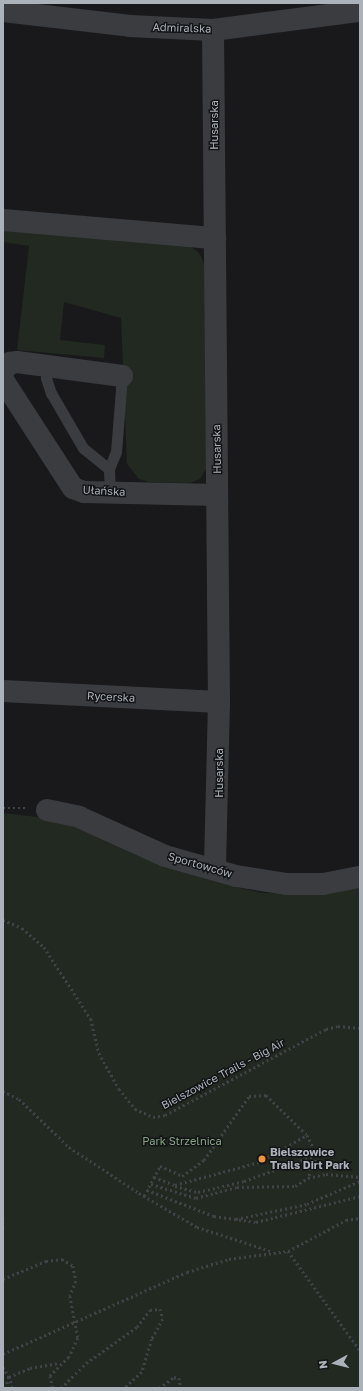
<!DOCTYPE html>
<meta charset="utf-8">
<style>
body{margin:0}
#map{position:relative;width:363px;height:1391px;overflow:hidden;background:#19191b;font-family:"Golos Text",sans-serif}
div>[style]{position:absolute}
.green>*{inset:0;background:#212920}
.path>*{height:2.5px;margin-top:-1.25px;transform-origin:0;background:repeating-linear-gradient(90deg,#404347 0 2px,transparent 0 5px)}
.lane>*{height:11px;margin:-5.5px;padding:0 5.5px;transform-origin:5.5px;border-radius:5.5px;background:#3a3c40}
.street>*{height:22px;margin:-11px;padding:0 11px;transform-origin:11px;border-radius:11px;background:#3a3c40}
.dots>*{width:11px;height:11px;translate:-50% -50%;box-sizing:border-box;border:2px solid #131416;border-radius:50%}
span{translate:-50% -50%;white-space:nowrap;text-align:center;line-height:1.15;-webkit-text-stroke:3px #131416;paint-order:stroke}
.street-label{font-size:11px;color:#abb2ba}
.park-label{font-size:11px;color:#86a483}
.poi-label{font-size:11px;color:#abb2ba;font-weight:700}
.left{translate:0 -50%;text-align:left}
.frame{position:absolute;inset:0;border:4px solid #abb2ba;pointer-events:none}
.north{position:absolute;left:315px;top:1343px;width:40px;height:40px;-webkit-text-stroke:3px #131416;paint-order:stroke;rotate:263deg;font-size:11px;font-weight:700;line-height:16px;text-align:center;color:#abb2ba}
.north::after{content:'';display:block;margin:auto;width:14px;height:18px;background:#abb2ba;clip-path:polygon(50% 0,100% 100%,50% 72%,0 100%)}
</style>
<div id="map">
<div class="green">
<div style="clip-path:polygon(3px 229px,190px 246px,199px 253px,207px 268px,206px 469px,200px 479px,190px 483px,149px 482px,139px 479px,127px 464px,121px 318px,64px 302px,60px 340px,105px 345px,104px 358px,17px 350px,29px 246px,3px 242px)"></div>
<div style="clip-path:polygon(3px 813px,55px 819px,235px 887px,263px 893px,305px 894px,360px 888px,360px 1388px,3px 1388px)"></div>
</div>
<div class="path">
<div style="left:3px;top:808px;width:23px"></div>
<div style="left:3px;top:920px;width:21px;rotate:23deg"></div>
<div style="left:22px;top:928px;width:29px;rotate:41deg"></div>
<div style="left:44px;top:947px;width:86px;rotate:56.9deg"></div>
<div style="left:91px;top:1019px;width:35px;rotate:77deg"></div>
<div style="left:99px;top:1053px;width:41px;rotate:60.9deg"></div>
<div style="left:119px;top:1089px;width:26px;rotate:51deg"></div>
<div style="left:135px;top:1109px;width:20px;rotate:24deg"></div>
<div style="left:153px;top:1117px;width:12px;rotate:-9deg"></div>
<div style="left:165px;top:1115px;width:183px;rotate:-28.1deg"></div>
<div style="left:326px;top:1029px;width:12px;rotate:-14deg"></div>
<div style="left:338px;top:1026px;width:22px;rotate:5deg"></div>
<div style="left:3px;top:1091px;width:18px;rotate:27deg"></div>
<div style="left:19px;top:1099px;width:69px;rotate:43.8deg"></div>
<div style="left:69px;top:1147px;width:84px;rotate:33.3deg"></div>
<div style="left:139px;top:1193px;width:67px;rotate:30.4deg"></div>
<div style="left:197px;top:1227px;width:78px;rotate:18deg"></div>
<div style="left:154px;top:1177px;width:22px;rotate:21deg"></div>
<div style="left:175px;top:1185px;width:87px;rotate:-15.3deg"></div>
<div style="left:259px;top:1162px;width:55px;rotate:-29.4deg"></div>
<div style="left:151px;top:1184px;width:47px;rotate:17.3deg"></div>
<div style="left:196px;top:1198px;width:42px;rotate:-15deg"></div>
<div style="left:237px;top:1187px;width:58px;rotate:-1deg"></div>
<div style="left:295px;top:1186px;width:15px;rotate:-32deg"></div>
<div style="left:308px;top:1178px;width:18px;rotate:-13deg"></div>
<div style="left:326px;top:1174px;width:34px;rotate:5deg"></div>
<div style="left:175px;top:1186px;width:24px;rotate:15deg"></div>
<div style="left:198px;top:1192px;width:47px;rotate:-13.4deg"></div>
<div style="left:244px;top:1181px;width:77px;rotate:-19.6deg"></div>
<div style="left:147px;top:1190px;width:72px;rotate:21.2deg"></div>
<div style="left:214px;top:1216px;width:42px;rotate:8.1deg"></div>
<div style="left:256px;top:1222px;width:107px;rotate:-14deg"></div>
<div style="left:144px;top:1196px;width:34px;rotate:-62deg"></div>
<div style="left:160px;top:1166px;width:24px;rotate:24deg"></div>
<div style="left:182px;top:1176px;width:27px;rotate:-36deg"></div>
<div style="left:204px;top:1160px;width:78px;rotate:-54.9deg"></div>
<div style="left:249px;top:1096px;width:17px;rotate:-3deg"></div>
<div style="left:266px;top:1095px;width:57px;rotate:44.3deg"></div>
<div style="left:307px;top:1135px;width:22px;rotate:63deg"></div>
<div style="left:317px;top:1155px;width:25px;rotate:111deg"></div>
<div style="left:3px;top:1217px;width:13px;rotate:90deg"></div>
<div style="left:236px;top:1219px;width:73px;rotate:-11.9deg"></div>
<div style="left:307px;top:1204px;width:58px;rotate:-23.5deg"></div>
<div style="left:288px;top:1251px;width:122px;rotate:54deg"></div>
<div style="left:3px;top:1279px;width:47px;rotate:-22.7deg"></div>
<div style="left:46px;top:1261px;width:16px;rotate:-7deg"></div>
<div style="left:62px;top:1259px;width:13px;rotate:32deg"></div>
<div style="left:73px;top:1266px;width:15px;rotate:79deg"></div>
<div style="left:76px;top:1281px;width:16px;rotate:112deg"></div>
<div style="left:70px;top:1296px;width:43px;rotate:79.2deg"></div>
<div style="left:78px;top:1338px;width:21px;rotate:115deg"></div>
<div style="left:69px;top:1357px;width:27px;rotate:135deg"></div>
<div style="left:50px;top:1376px;width:12px;rotate:76deg"></div>
<div style="left:3px;top:1354px;width:201px;rotate:-24deg"></div>
<div style="left:187px;top:1272px;width:44px;rotate:-17.2deg"></div>
<div style="left:229px;top:1259px;width:60px;rotate:-7.7deg"></div>
<div style="left:288px;top:1251px;width:66px;rotate:-28.1deg"></div>
<div style="left:346px;top:1220px;width:14px;rotate:-8deg"></div>
<div style="left:3px;top:1367px;width:12px;rotate:59deg"></div>
<div style="left:9px;top:1377px;width:11px;rotate:105deg"></div>
<div style="left:12px;top:1388px;width:11px;rotate:-105deg"></div>
<div style="left:9px;top:1377px;width:23px;rotate:-23deg"></div>
<div style="left:30px;top:1368px;width:29px;rotate:-10deg"></div>
<div style="left:61px;top:1388px;width:35px;rotate:-45deg"></div>
<div style="left:86px;top:1363px;width:62px;rotate:-35.2deg"></div>
<div style="left:137px;top:1327px;width:21px;rotate:-53deg"></div>
<div style="left:150px;top:1310px;width:10px;rotate:-6deg"></div>
<div style="left:160px;top:1309px;width:10px;rotate:73deg"></div>
<div style="left:163px;top:1319px;width:23px;rotate:119deg"></div>
<div style="left:152px;top:1339px;width:34px;rotate:107deg"></div>
<div style="left:142px;top:1372px;width:23px;rotate:137deg"></div>
<div style="left:159px;top:1388px;width:19px;rotate:-36deg"></div>
<div style="left:174px;top:1377px;width:5px;rotate:11deg"></div>
<div style="left:179px;top:1378px;width:10px;rotate:79deg"></div>
</div>
<div class="lane">
<div style="left:47px;top:366px;width:12px;rotate:95deg"></div>
<div style="left:46px;top:378px;width:16px;rotate:72deg"></div>
<div style="left:51px;top:393px;width:64px;rotate:59.8deg"></div>
<div style="left:83px;top:448px;width:33px;rotate:39deg"></div>
<div style="left:109px;top:469px;width:23px;rotate:88deg"></div>
<div style="left:109px;top:469px;width:18px;rotate:-68deg"></div>
<div style="left:116px;top:452px;width:76px;rotate:-85.5deg"></div>
</div>
<div class="street">
<div style="left:3px;top:11px;width:128px;rotate:6.7deg"></div>
<div style="left:130px;top:26px;width:83px;rotate:2.8deg"></div>
<div style="left:213px;top:30px;width:148px;rotate:-7.4deg"></div>
<div style="left:213px;top:30px;width:672px;rotate:89.49deg"></div>
<div style="left:219px;top:702px;width:167px;rotate:91.4deg"></div>
<div style="left:3px;top:220px;width:213px;rotate:4.9deg"></div>
<div style="left:3px;top:371px;width:11px;rotate:-49deg"></div>
<div style="left:10px;top:363px;width:7px;rotate:-8deg"></div>
<div style="left:17px;top:362px;width:106px;rotate:7.6deg"></div>
<div style="left:3px;top:380px;width:129px;rotate:57.1deg"></div>
<div style="left:73px;top:488px;width:12px;rotate:20deg"></div>
<div style="left:84px;top:492px;width:133px;rotate:1.3deg"></div>
<div style="left:3px;top:691px;width:216px;rotate:2.9deg"></div>
<div style="left:47px;top:810px;width:33px;rotate:12deg"></div>
<div style="left:79px;top:817px;width:94px;rotate:24.4deg"></div>
<div style="left:165px;top:856px;width:74px;rotate:15.7deg"></div>
<div style="left:236px;top:876px;width:52px;rotate:8.9deg"></div>
<div style="left:287px;top:884px;width:36px"></div>
<div style="left:323px;top:884px;width:38px;rotate:-11deg"></div>
</div>
<div class="dots">
<div style="left:262px;top:1159px;background:#ee943d"></div>
</div>
<div class="street-label">
<span style="left:182px;top:28px;rotate:2deg">Admiralska</span>
<span style="left:214px;top:125px;rotate:-90deg">Husarska</span>
<span style="left:217px;top:449px;rotate:-91deg">Husarska</span>
<span style="left:104px;top:491px;rotate:3deg">Ułańska</span>
<span style="left:111px;top:697px;rotate:3deg">Rycerska</span>
<span style="left:219px;top:773px;rotate:-90deg">Husarska</span>
<span style="left:200px;top:865px;rotate:16deg">Sportowców</span>
<span style="left:223px;top:1074px;rotate:-28deg">Bielszowice Trails - Big Air</span>
</div>
<div class="park-label">
<span style="left:182px;top:1141px">Park Strzelnica</span>
</div>
<div class="poi-label">
<span class="left" style="left:270px;top:1159px">Bielszowice<br>Trails Dirt Park</span>
</div>
<div class="frame"></div>
<div class="north">N</div>
</div>
